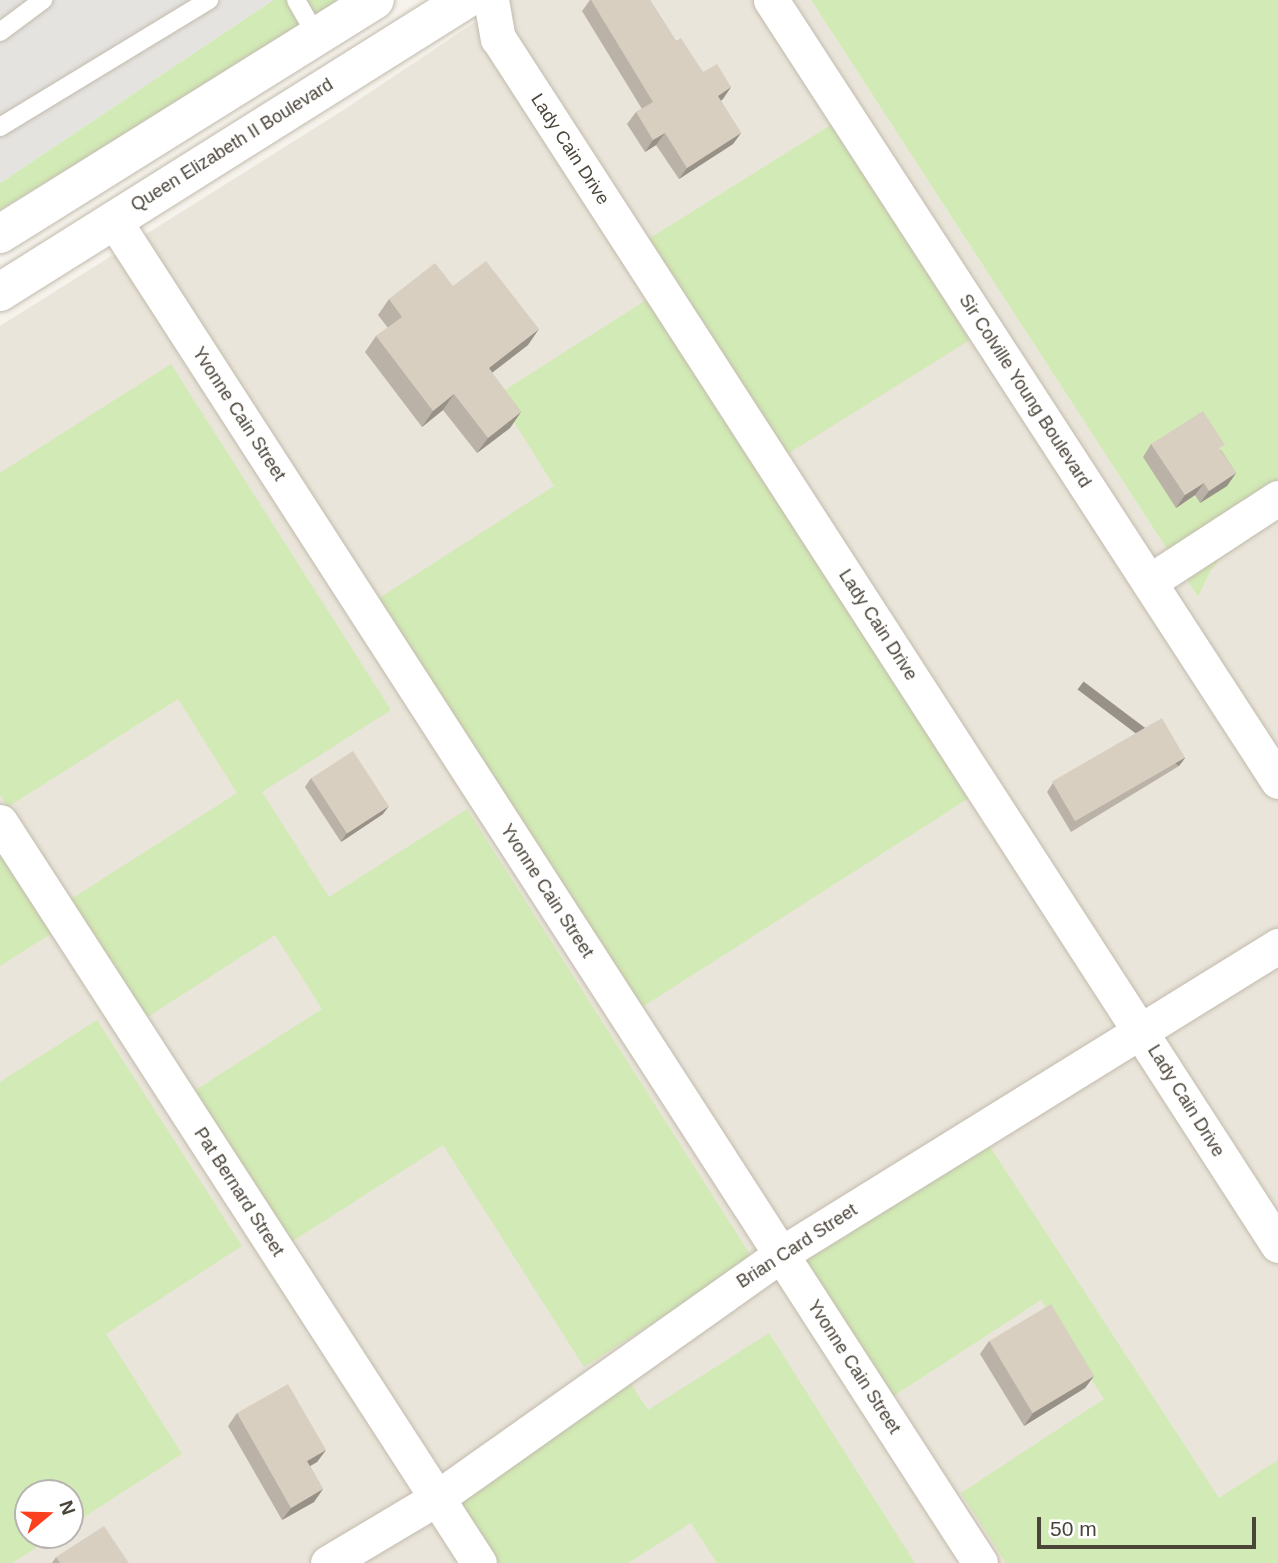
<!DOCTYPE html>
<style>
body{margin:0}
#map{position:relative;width:1278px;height:1563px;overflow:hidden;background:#f6f3ec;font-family:Helvetica,sans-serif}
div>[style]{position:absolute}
.residential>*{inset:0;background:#eae5da}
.green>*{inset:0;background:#d2eab5;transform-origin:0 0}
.parking>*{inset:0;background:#e5e3e0}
.roads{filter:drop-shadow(0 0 2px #c2bbae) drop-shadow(0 0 2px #c2bbae)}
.service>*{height:18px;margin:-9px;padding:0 9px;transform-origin:9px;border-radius:9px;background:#fff}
.minor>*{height:35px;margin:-17.5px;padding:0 17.5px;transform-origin:17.5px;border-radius:17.5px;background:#fff}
.tertiary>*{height:38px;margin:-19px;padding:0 19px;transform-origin:19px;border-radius:19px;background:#fff}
.wall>*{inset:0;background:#bab2a6}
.shaded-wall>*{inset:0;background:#979187;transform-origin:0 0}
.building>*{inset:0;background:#d8cfc1;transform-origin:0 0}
span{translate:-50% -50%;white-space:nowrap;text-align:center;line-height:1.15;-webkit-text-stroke:5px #fff;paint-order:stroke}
.street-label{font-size:18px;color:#4b4439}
.north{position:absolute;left:14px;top:1479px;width:70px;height:70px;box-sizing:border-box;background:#fff;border:2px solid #b7b4b0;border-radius:50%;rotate:71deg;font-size:19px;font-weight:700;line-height:28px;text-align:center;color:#4b4439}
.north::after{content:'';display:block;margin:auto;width:24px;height:32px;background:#fc3f1d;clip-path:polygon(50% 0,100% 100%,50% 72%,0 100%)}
.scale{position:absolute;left:1037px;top:1517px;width:219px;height:32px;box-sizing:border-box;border:4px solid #4b4439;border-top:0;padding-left:9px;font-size:21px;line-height:24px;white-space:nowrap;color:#4b4439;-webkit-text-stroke:5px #fff;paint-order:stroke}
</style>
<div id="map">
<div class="residential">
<div style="clip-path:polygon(evenodd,508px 0,811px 0,1198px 597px,1211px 570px,1222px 557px,1278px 521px,1278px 1563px,0 1563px,0 326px,345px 109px,508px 0,28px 1493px,70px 1493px,70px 1535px,28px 1535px,28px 1493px)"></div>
</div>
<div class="green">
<div style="clip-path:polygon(273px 0,346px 0,0 210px,0 183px)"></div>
<div style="clip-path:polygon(811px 0,1278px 0,1278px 521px,1222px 557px,1211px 570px,1198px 597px)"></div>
<div style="left:834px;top:123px;width:256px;height:220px;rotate:58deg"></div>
<div style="clip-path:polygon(651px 297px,969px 798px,633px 1013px,373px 602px,554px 486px,497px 395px)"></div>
<div style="clip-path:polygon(171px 364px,391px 710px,262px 792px,329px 897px,467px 809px,753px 1259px,584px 1367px,443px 1145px,288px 1244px,191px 1093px,322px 1009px,275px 935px,146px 1018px,71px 899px,237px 793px,178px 699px,8px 807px,0 795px,0 473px)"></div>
<div style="clip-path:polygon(0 847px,54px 932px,0 966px)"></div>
<div style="clip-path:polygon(97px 1020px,242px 1246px,106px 1334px,182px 1454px,70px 1526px,70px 1493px,28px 1493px,28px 1535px,56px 1535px,12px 1563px,0 1563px,0 1082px)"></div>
<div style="clip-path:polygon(985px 1139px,1219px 1498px,1278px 1460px,1278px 1563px,1006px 1563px,961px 1493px,1104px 1399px,1041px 1300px,889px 1399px,799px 1260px)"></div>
<div style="clip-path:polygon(769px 1333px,915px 1563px,717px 1563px,691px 1523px,628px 1563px,494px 1563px,451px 1495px,629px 1381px,648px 1410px)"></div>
</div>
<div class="parking">
<div style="clip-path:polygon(0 0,273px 0,0 183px)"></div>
</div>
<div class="roads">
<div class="service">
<div style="left:296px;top:0;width:40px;rotate:60.3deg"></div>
<div style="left:0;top:32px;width:54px;rotate:-36.7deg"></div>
<div style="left:0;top:127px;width:245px;rotate:-31.3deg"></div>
</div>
<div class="minor">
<div style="left:491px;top:0;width:39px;rotate:80deg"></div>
<div style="left:498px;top:38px;width:1437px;rotate:57.13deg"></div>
<div style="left:771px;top:0;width:931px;rotate:57.01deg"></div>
<div style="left:113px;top:219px;width:1599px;rotate:57.17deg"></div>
<div style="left:1149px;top:582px;width:154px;rotate:-33.1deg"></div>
<div style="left:0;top:822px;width:882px;rotate:57.12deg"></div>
<div style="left:328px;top:1563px;width:127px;rotate:-30.8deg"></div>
<div style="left:437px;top:1498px;width:422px;rotate:-35.3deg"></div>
<div style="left:781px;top:1254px;width:585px;rotate:-31.79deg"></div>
</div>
<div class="tertiary">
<div style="left:0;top:234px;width:442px;rotate:-32deg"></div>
<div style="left:0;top:292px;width:549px;rotate:-32.13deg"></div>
</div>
</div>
<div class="wall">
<div style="clip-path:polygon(590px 0,650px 0,676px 41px,703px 72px,731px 87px,721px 101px,741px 133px,733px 144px,679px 179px,656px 145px,645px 152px,627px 124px,636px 112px,642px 109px,582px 11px)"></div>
<div style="clip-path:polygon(453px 286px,528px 345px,492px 373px,521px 412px,510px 428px,477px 453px,443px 410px,422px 427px,365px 352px,376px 336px,388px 328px,378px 315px,389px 299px)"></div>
<div style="clip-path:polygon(1151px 444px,1221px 450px,1236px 473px,1227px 486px,1200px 503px,1195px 495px,1176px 508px,1143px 457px)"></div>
<div style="clip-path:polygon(1185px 758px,1179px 766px,1071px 832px,1047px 792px,1053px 783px)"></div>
<div style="clip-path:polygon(311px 778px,383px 814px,341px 842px,305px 787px)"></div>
<div style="clip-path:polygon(989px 1341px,1094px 1376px,1085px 1388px,1024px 1426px,980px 1354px)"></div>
<div style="clip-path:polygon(237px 1413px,326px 1450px,317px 1462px,310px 1466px,323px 1489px,314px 1502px,282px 1520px,228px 1426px)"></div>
<div style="clip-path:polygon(56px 1557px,129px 1563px,52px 1563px)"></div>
</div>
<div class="shaded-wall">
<div style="clip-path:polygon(731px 87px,723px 99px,710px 108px,718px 96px)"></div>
<div style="clip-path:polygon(665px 133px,656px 145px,645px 152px,653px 140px)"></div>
<div style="clip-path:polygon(741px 133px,733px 144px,679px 179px,687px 168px)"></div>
<div style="clip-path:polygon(539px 329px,528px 345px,477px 384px,489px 368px)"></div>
<div style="clip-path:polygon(454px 394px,443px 410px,422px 427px,433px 411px)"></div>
<div style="clip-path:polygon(521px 412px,510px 428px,477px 453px,488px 438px)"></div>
<div style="clip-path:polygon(1236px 473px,1227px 486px,1200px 503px,1209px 491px)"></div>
<div style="clip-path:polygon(1204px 483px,1195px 495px,1176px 508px,1185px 495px)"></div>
<div style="left:1185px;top:758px;width:10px;height:127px;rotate:127deg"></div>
<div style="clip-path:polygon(389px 806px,383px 814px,341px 842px,347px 833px)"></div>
<div style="clip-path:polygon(1094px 1376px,1085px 1388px,1024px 1426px,1033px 1413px)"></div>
<div style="clip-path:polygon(326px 1450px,317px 1462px,298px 1473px,307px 1461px)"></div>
<div style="clip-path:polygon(323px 1489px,314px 1502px,282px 1520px,291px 1508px)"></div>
</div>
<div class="building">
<div style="clip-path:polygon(591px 0,650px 0,676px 41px,681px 38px,703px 72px,717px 64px,731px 87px,718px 96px,741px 133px,687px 168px,665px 133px,653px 140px,636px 112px,653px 102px)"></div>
<div style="clip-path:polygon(486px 261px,539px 329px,489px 368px,521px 412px,488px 438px,454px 394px,433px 411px,376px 336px,402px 317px,389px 299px,435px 263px,453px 286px)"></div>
<div style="clip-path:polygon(1203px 411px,1225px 445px,1219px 448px,1236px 473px,1209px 491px,1204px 483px,1185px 495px,1151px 444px)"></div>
<div style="left:1162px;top:718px;width:46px;height:127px;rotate:60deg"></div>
<div style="left:353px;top:751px;width:66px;height:50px;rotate:57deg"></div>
<div style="left:1051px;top:1304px;width:84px;height:72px;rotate:59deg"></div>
<div style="clip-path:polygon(288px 1384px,326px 1450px,307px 1461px,323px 1489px,291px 1508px,237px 1413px)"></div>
<div style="clip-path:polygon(104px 1526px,129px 1563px,60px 1563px,56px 1557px)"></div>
</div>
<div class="street-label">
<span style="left:232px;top:145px;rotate:-32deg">Queen Elizabeth II Boulevard</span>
<span style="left:570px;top:149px;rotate:57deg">Lady Cain Drive</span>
<span style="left:1025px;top:391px;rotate:57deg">Sir Colville Young Boulevard</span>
<span style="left:239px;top:414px;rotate:57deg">Yvonne Cain Street</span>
<span style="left:878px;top:625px;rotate:57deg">Lady Cain Drive</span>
<span style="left:547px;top:891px;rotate:57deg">Yvonne Cain Street</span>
<span style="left:1186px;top:1101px;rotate:58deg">Lady Cain Drive</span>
<span style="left:239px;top:1192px;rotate:57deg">Pat Bernard Street</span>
<span style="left:797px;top:1246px;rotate:-33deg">Brian Card Street</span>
<span style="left:854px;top:1367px;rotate:57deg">Yvonne Cain Street</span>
</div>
<div class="north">N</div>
<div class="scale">50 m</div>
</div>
